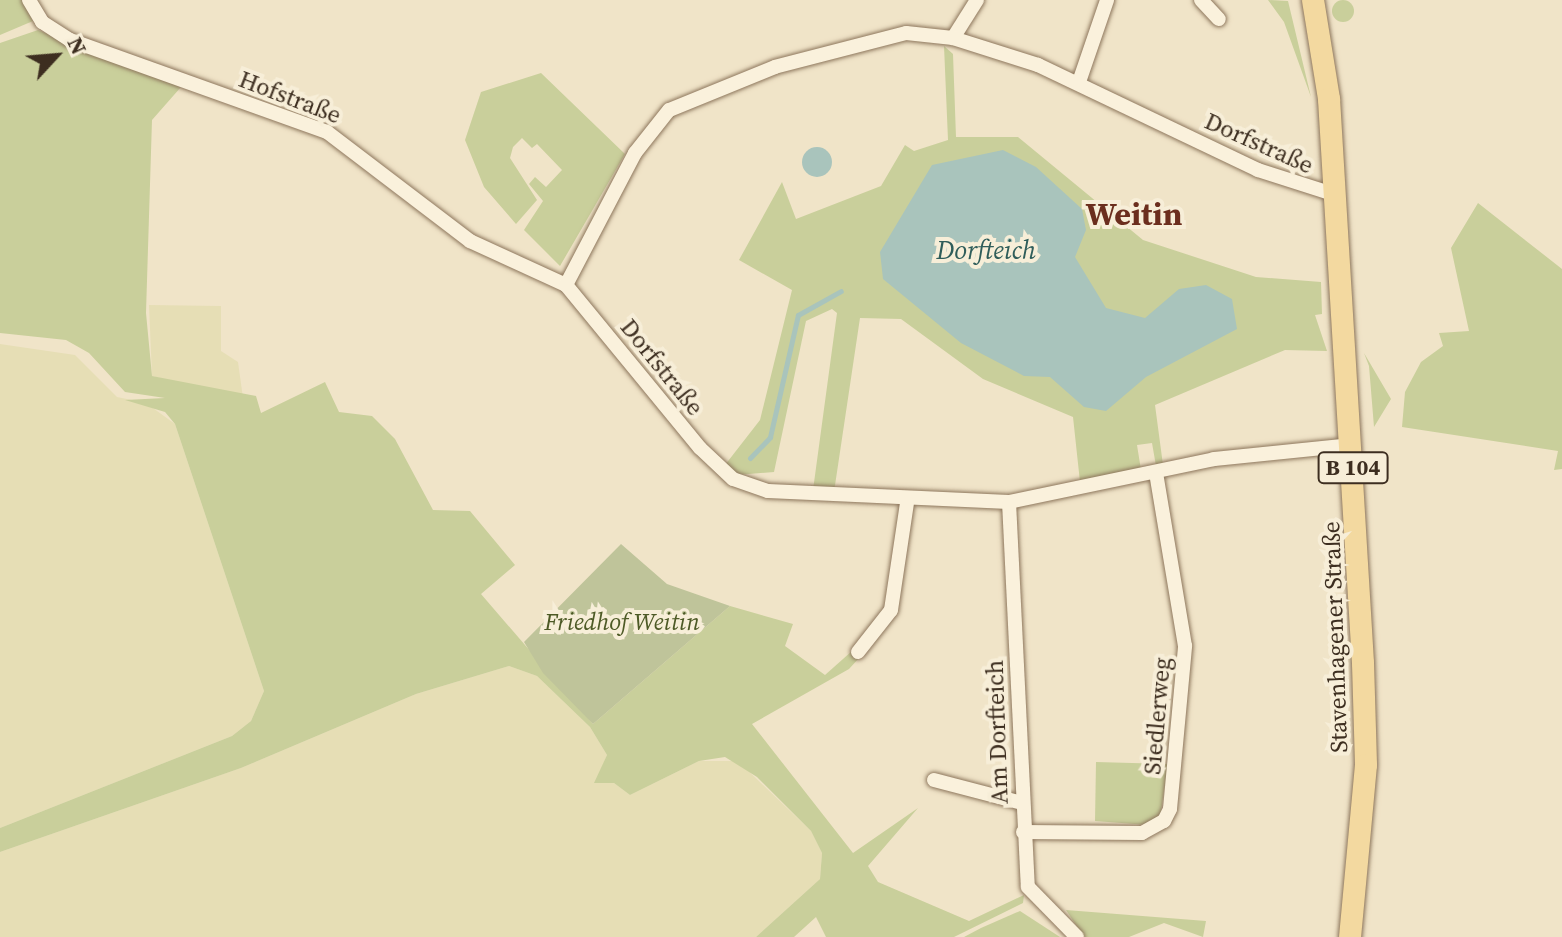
<!DOCTYPE html>
<meta charset="utf-8">
<style>
body{margin:0}
#map{position:relative;width:1562px;height:937px;overflow:hidden;background:#f0e4c8;font-family:"Source Serif 4",serif}
div>[style]{position:absolute}
.farmland>*{inset:0;background:#e6deb5}
.green>*{inset:0;background:#c9cf9b}
.round{border-radius:50%}
.cemetery>*{inset:0;background:#bfc49a}
.water>*{inset:0;background:#a9c4bc}
.stream>*{height:5px;margin:-2.5px;padding:0 2.5px;transform-origin:2.5px;border-radius:2.5px;background:#a9c4bc}
.roads{filter:drop-shadow(0 0 2px #8d765c) drop-shadow(0 0 2px #8d765c)}
.minor>*{height:14px;margin:-7px;padding:0 7px;transform-origin:7px;border-radius:7px;background:#faf1dc}
.primary>*{height:22px;margin:-11px;padding:0 11px;transform-origin:11px;border-radius:11px;background:#f3d9a0}
span{translate:-50% -50%;white-space:nowrap;text-align:center;line-height:1.15;-webkit-text-stroke:8px #f7eed8;paint-order:stroke}
.shield-label span{padding:2px 6px;background:#f7eed8;border:2px solid;border-radius:6px;-webkit-text-stroke-width:0}
.shield-label{font-size:22px;color:#3d2e20;font-weight:700}
.street-label{font-size:24px;color:#3d2e20}
.park-label{font-size:24px;color:#4d5a26;font-style:italic}
.water-label{font-size:26px;color:#2f5d5a;font-style:italic}
.district-label{font-size:32px;color:#6b2e1e;font-weight:700}
.north{position:absolute;left:16px;top:16px;width:80px;height:80px;-webkit-text-stroke:6px #f7eed8;paint-order:stroke;rotate:64deg;font-size:22px;font-weight:700;line-height:32px;text-align:center;color:#3d2e20}
.north::after{content:'';display:block;margin:auto;width:28px;height:36px;background:#3d2e20;clip-path:polygon(50% 0,100% 100%,50% 72%,0 100%)}
</style>
<div id="map">
<div class="farmland">
<div style="clip-path:polygon(149px 305px,221px 306px,221px 351px,238px 362px,243px 398px,152px 376px)"></div>
<div style="clip-path:polygon(0 344px,75px 355px,117px 397px,146px 403px,175px 424px,264px 691px,251px 721px,232px 736px,0 828px)"></div>
<div style="clip-path:polygon(509px 666px,537px 676px,590px 727px,607px 755px,596px 781px,614px 783px,630px 795px,699px 761px,738px 761px,811px 831px,822px 853px,820px 879px,756px 937px,0 937px,0 852px,241px 768px,416px 694px)"></div>
</div>
<div class="green">
<div style="clip-path:polygon(0 0,22px 0,33px 21px,0 35px)"></div>
<div style="clip-path:polygon(1268px 0,1288px 1px,1311px 97px,1284px 22px)"></div>
<div class="round" style="left:1332px;top:0;width:22px;height:22px"></div>
<div style="clip-path:polygon(38px 30px,181px 87px,152px 120px,146px 313px,152px 376px,256px 396px,261px 413px,325px 382px,339px 412px,372px 416px,395px 439px,433px 510px,470px 511px,515px 565px,481px 594px,593px 724px,730px 606px,793px 624px,785px 646px,825px 675px,852px 651px,860px 657px,849px 669px,752px 724px,853px 853px,918px 808px,868px 866px,878px 882px,969px 921px,1024px 895px,1023px 903px,954px 937px,826px 937px,816px 917px,794px 937px,756px 937px,820px 879px,822px 853px,811px 831px,757px 777px,725px 757px,699px 761px,630px 795px,614px 783px,594px 783px,607px 755px,590px 727px,537px 676px,509px 666px,416px 694px,241px 768px,0 852px,0 828px,232px 736px,251px 721px,264px 691px,175px 424px,165px 412px,125px 400px,165px 398px,125px 392px,89px 353px,66px 340px,0 333px,0 43px)"></div>
<div style="clip-path:polygon(944px 46px,953px 54px,956px 137px,1018px 137px,1143px 240px,1256px 277px,1321px 282px,1322px 314px,1315px 315px,1327px 351px,1285px 350px,1155px 405px,1163px 465px,1156px 466px,1152px 443px,1137px 445px,1141px 470px,1080px 482px,1073px 417px,983px 379px,901px 319px,860px 318px,834px 492px,813px 490px,837px 313px,832px 309px,806px 321px,774px 472px,736px 475px,725px 465px,760px 420px,792px 290px,739px 260px,782px 182px,796px 219px,881px 186px,905px 145px,914px 151px,948px 140px)"></div>
<div style="clip-path:polygon(541px 73px,625px 154px,560px 266px,524px 230px,543px 201px,529px 184px,535px 177px,546px 187px,562px 170px,537px 144px,532px 148px,522px 138px,513px 147px,510px 158px,537px 200px,516px 224px,484px 187px,465px 140px,481px 92px)"></div>
<div style="clip-path:polygon(1478px 203px,1562px 269px,1562px 469px,1554px 470px,1558px 451px,1402px 427px,1405px 392px,1421px 362px,1443px 346px,1439px 333px,1469px 331px,1451px 248px)"></div>
<div style="clip-path:polygon(1364px 353px,1391px 399px,1374px 427px,1369px 366px)"></div>
<div style="clip-path:polygon(1096px 762px,1168px 764px,1160px 818px,1148px 825px,1095px 821px)"></div>
<div style="clip-path:polygon(1066px 910px,1206px 921px,1203px 937px,1164px 923px,1129px 937px,1084px 937px)"></div>
<div style="clip-path:polygon(1020px 911px,1060px 937px,964px 937px,981px 928px)"></div>
</div>
<div class="cemetery">
<div style="clip-path:polygon(621px 544px,667px 584px,730px 606px,593px 724px,543px 673px,524px 642px)"></div>
</div>
<div class="water">
<div class="round" style="left:802px;top:147px;width:30px;height:30px"></div>
<div style="clip-path:polygon(1003px 150px,1036px 167px,1082px 209px,1086px 230px,1075px 257px,1106px 308px,1145px 318px,1179px 289px,1206px 285px,1232px 299px,1237px 329px,1146px 377px,1106px 411px,1084px 407px,1050px 377px,1024px 376px,961px 343px,883px 279px,880px 252px,932px 165px)"></div>
</div>
<div class="stream">
<div style="left:750px;top:458px;width:29px;rotate:-46deg"></div>
<div style="left:770px;top:437px;width:125px;rotate:-77.1deg"></div>
<div style="left:798px;top:315px;width:49px;rotate:-29.2deg"></div>
</div>
<div class="roads">
<div class="minor">
<div style="left:29px;top:0;width:26px;rotate:59deg"></div>
<div style="left:42px;top:22px;width:33px;rotate:33deg"></div>
<div style="left:70px;top:40px;width:273px;rotate:19.7deg"></div>
<div style="left:327px;top:132px;width:180px;rotate:37.3deg"></div>
<div style="left:470px;top:241px;width:106px;rotate:24.6deg"></div>
<div style="left:1201px;top:0;width:26px;rotate:47deg"></div>
<div style="left:953px;top:38px;width:45px;rotate:-57.7deg"></div>
<div style="left:1079px;top:82px;width:87px;rotate:-71.1deg"></div>
<div style="left:1336px;top:195px;width:82px;rotate:-162.2deg"></div>
<div style="left:1258px;top:170px;width:244px;rotate:-154.5deg"></div>
<div style="left:1038px;top:65px;width:89px;rotate:-162.4deg"></div>
<div style="left:953px;top:38px;width:47px;rotate:-173.9deg"></div>
<div style="left:906px;top:33px;width:135px;rotate:165.5deg"></div>
<div style="left:775px;top:67px;width:114px;rotate:157.9deg"></div>
<div style="left:669px;top:110px;width:55px;rotate:128.3deg"></div>
<div style="left:635px;top:153px;width:149px;rotate:117.6deg"></div>
<div style="left:566px;top:285px;width:211px;rotate:50.6deg"></div>
<div style="left:700px;top:448px;width:45px;rotate:43.2deg"></div>
<div style="left:733px;top:479px;width:37px;rotate:19deg"></div>
<div style="left:768px;top:491px;width:241px;rotate:2.6deg"></div>
<div style="left:1009px;top:502px;width:209px;rotate:-11.8deg"></div>
<div style="left:1214px;top:459px;width:139px;rotate:-5.8deg"></div>
<div style="left:1009px;top:502px;width:385px;rotate:87.2deg"></div>
<div style="left:1028px;top:887px;width:70px;rotate:45.6deg"></div>
<div style="left:858px;top:652px;width:53px;rotate:-51.8deg"></div>
<div style="left:891px;top:610px;width:108px;rotate:-81.5deg"></div>
<div style="left:934px;top:780px;width:91px;rotate:14.6deg"></div>
<div style="left:1023px;top:832px;width:119px;rotate:0.5deg"></div>
<div style="left:1142px;top:833px;width:25px;rotate:-29deg"></div>
<div style="left:1164px;top:821px;width:13px;rotate:-63deg"></div>
<div style="left:1170px;top:809px;width:164px;rotate:-84.7deg"></div>
<div style="left:1185px;top:646px;width:176px;rotate:-99.5deg"></div>
</div>
<div class="primary">
<div style="left:1313px;top:0;width:100px;rotate:80.8deg"></div>
<div style="left:1329px;top:99px;width:565px;rotate:86.55deg"></div>
<div style="left:1363px;top:663px;width:102px;rotate:88.3deg"></div>
<div style="left:1366px;top:765px;width:173px;rotate:95.3deg"></div>
</div>
</div>
<div class="shield-label">
<span style="left:1353px;top:468px">B 104</span>
</div>
<div class="street-label">
<span style="left:290px;top:97px;rotate:21deg">Hofstraße</span>
<span style="left:1259px;top:143px;rotate:24deg">Dorfstraße</span>
<span style="left:662px;top:367px;rotate:51deg">Dorfstraße</span>
<span style="left:1335px;top:637px;rotate:-92deg">Stavenhagener Straße</span>
<span style="left:1157px;top:716px;rotate:-85deg">Siedlerweg</span>
<span style="left:997px;top:732px;rotate:-92deg">Am Dorfteich</span>
</div>
<div class="park-label">
<span style="left:622px;top:622px">Friedhof Weitin</span>
</div>
<div class="water-label">
<span style="left:986px;top:251px">Dorfteich</span>
</div>
<div class="district-label">
<span style="left:1134px;top:214px">Weitin</span>
</div>
<div class="north">N</div>
</div>
